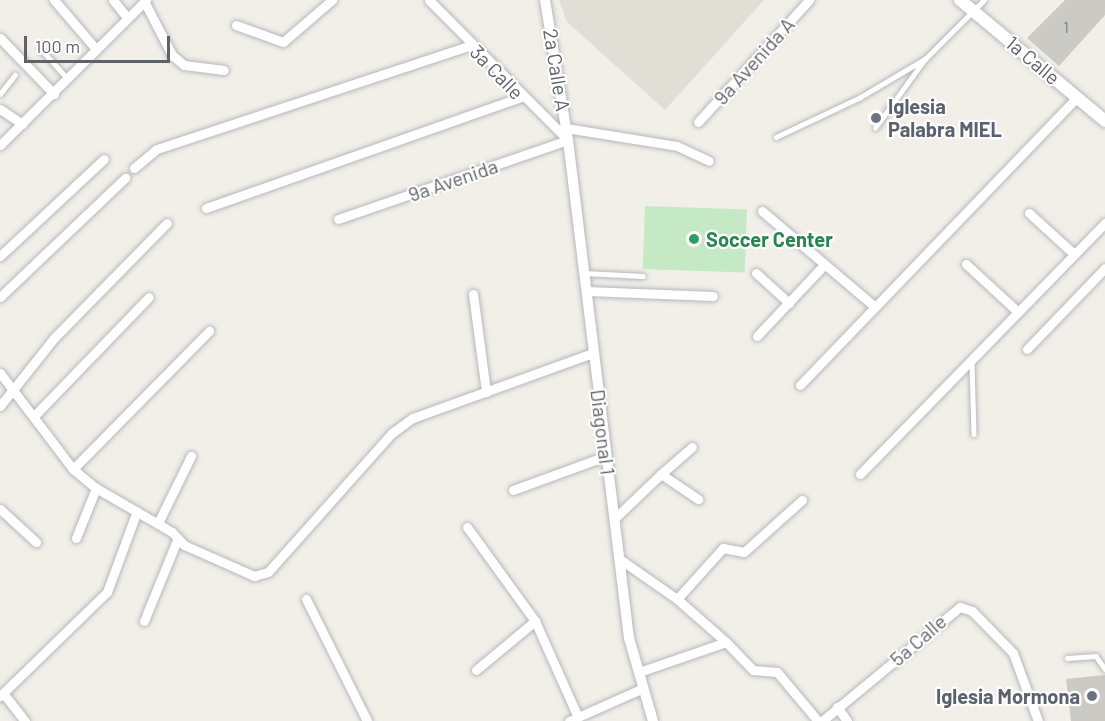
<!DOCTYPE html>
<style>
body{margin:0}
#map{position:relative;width:1105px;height:721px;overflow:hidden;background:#f1efe8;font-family:Barlow,sans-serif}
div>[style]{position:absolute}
.education>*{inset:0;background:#e1ded6}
.green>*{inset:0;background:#c5e8c5;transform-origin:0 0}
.building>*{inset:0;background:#cccac5}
.roads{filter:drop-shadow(0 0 2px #b5b8bc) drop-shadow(0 0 2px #b5b8bc)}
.service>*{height:4.5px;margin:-2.25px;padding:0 2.25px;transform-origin:2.25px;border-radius:2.25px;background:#fff}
.minor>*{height:9px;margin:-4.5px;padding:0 4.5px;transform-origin:4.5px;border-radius:4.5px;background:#fff}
.tertiary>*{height:10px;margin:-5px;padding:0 5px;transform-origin:5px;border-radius:5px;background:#fff}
.secondary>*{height:12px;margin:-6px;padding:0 6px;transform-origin:6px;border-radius:6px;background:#fff}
.dots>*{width:16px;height:16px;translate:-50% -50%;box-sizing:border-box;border:3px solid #fff;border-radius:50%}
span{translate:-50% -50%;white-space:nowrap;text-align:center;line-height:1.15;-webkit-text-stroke:4.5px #fff;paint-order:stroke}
.number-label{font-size:16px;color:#7a7d7f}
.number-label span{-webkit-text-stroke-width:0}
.street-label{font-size:20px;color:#5f6368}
.worship-label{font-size:20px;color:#5b616d;font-weight:700}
.left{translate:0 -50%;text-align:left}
.right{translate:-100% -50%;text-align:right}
.leisure-label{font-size:20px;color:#27864d;font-weight:700}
.scale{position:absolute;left:24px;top:36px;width:146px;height:27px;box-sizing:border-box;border:3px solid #5f6368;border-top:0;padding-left:8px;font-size:18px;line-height:21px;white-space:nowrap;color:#5f6368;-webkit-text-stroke:4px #fff;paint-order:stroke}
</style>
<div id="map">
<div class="education">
<div style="clip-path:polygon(559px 0,764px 0,665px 110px,567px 22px)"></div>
</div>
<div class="green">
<div style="left:645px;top:206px;width:102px;height:63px;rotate:2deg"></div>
</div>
<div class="building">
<div style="clip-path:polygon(1065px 0,1105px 0,1105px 15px,1059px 66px,1027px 38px)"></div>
<div style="clip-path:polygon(1105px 675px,1105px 721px,1071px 721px,1066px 679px)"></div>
</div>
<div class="roads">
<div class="service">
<div style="left:41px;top:49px;width:40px;rotate:48deg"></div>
<div style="left:0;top:94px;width:24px;rotate:-52deg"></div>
<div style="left:875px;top:128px;width:85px;rotate:-54.1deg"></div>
<div style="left:925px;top:59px;width:83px;rotate:-45deg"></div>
<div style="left:776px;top:137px;width:92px;rotate:-25.2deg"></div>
<div style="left:859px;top:98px;width:77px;rotate:-30.6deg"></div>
<div style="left:584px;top:273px;width:59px;rotate:2.9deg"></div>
<div style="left:972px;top:362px;width:72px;rotate:88.4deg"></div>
<div style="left:1067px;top:658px;width:29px;rotate:-4deg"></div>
<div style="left:1096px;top:656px;width:16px;rotate:55deg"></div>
</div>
<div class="minor">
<div style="left:54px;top:0;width:65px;rotate:49.4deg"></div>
<div style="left:113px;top:0;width:22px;rotate:51deg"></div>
<div style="left:144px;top:1px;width:61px;rotate:62.6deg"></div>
<div style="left:172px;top:55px;width:16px;rotate:40deg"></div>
<div style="left:184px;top:65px;width:40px;rotate:7.1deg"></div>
<div style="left:236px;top:25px;width:50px;rotate:19.9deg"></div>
<div style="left:283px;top:42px;width:65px;rotate:-40.6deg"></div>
<div style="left:0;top:38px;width:78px;rotate:46deg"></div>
<div style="left:0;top:109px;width:27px;rotate:34deg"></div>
<div style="left:698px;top:122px;width:165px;rotate:-47.7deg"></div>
<div style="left:566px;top:128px;width:112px;rotate:9.2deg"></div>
<div style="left:677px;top:146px;width:35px;rotate:25deg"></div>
<div style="left:0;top:145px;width:206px;rotate:-44.8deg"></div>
<div style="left:134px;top:168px;width:30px;rotate:-40deg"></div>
<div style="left:157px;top:149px;width:332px;rotate:-18.3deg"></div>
<div style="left:206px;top:208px;width:334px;rotate:-19.4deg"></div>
<div style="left:762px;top:211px;width:148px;rotate:40.3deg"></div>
<div style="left:1029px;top:213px;width:61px;rotate:42.3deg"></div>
<div style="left:338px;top:219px;width:243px;rotate:-19deg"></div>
<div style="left:568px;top:140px;width:197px;rotate:-134.8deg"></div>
<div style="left:0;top:256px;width:142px;rotate:-43deg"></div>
<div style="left:966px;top:264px;width:71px;rotate:42.7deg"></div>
<div style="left:756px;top:273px;width:45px;rotate:42.3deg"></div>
<div style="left:587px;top:291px;width:126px;rotate:2.3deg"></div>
<div style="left:473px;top:294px;width:99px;rotate:82.4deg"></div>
<div style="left:0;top:297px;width:173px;rotate:-43.6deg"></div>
<div style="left:757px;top:336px;width:96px;rotate:-46.7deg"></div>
<div style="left:1027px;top:349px;width:112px;rotate:-46.1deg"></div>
<div style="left:0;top:373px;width:121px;rotate:52.8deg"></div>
<div style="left:73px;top:469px;width:30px;rotate:40deg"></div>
<div style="left:96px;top:488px;width:88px;rotate:30.1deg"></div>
<div style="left:172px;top:532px;width:18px;rotate:47deg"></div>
<div style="left:184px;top:545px;width:77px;rotate:23.9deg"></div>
<div style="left:254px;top:576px;width:15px;rotate:-16deg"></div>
<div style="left:268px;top:572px;width:186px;rotate:-48.3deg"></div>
<div style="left:392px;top:433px;width:26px;rotate:-36deg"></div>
<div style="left:413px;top:418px;width:191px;rotate:-19.9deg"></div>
<div style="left:800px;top:385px;width:400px;rotate:-46.1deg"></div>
<div style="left:0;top:406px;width:87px;rotate:-51.5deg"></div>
<div style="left:54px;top:338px;width:161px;rotate:-45.5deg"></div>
<div style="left:34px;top:416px;width:165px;rotate:-46deg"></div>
<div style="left:73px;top:469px;width:194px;rotate:-45.4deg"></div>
<div style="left:661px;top:474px;width:41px;rotate:-41.1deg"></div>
<div style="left:860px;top:474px;width:351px;rotate:-45.7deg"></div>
<div style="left:513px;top:490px;width:99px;rotate:-20.1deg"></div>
<div style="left:0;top:509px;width:49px;rotate:42.5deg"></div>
<div style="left:614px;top:519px;width:65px;rotate:-43.8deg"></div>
<div style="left:661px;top:474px;width:45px;rotate:34deg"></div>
<div style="left:158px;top:523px;width:75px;rotate:-63.8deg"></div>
<div style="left:467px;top:527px;width:116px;rotate:54.1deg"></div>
<div style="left:535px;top:621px;width:105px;rotate:65.9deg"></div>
<div style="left:76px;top:538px;width:54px;rotate:-68.2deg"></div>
<div style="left:621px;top:560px;width:68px;rotate:34.9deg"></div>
<div style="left:677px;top:599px;width:65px;rotate:41.3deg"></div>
<div style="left:306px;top:599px;width:136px;rotate:63.4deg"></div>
<div style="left:677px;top:599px;width:69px;rotate:-48deg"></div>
<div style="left:723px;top:548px;width:21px;rotate:11deg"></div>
<div style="left:744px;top:552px;width:78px;rotate:-41.9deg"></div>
<div style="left:144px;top:621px;width:87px;rotate:-67.8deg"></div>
<div style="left:476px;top:670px;width:77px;rotate:-39.7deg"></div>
<div style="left:639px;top:672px;width:92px;rotate:-19deg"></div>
<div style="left:726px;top:642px;width:39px;rotate:46deg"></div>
<div style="left:753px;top:670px;width:24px;rotate:5deg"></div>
<div style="left:777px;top:672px;width:64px;rotate:50.1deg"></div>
<div style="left:3px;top:693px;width:36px;rotate:52deg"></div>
<div style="left:0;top:696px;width:149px;rotate:-44.2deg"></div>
<div style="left:107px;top:592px;width:86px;rotate:-69.7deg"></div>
<div style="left:837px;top:707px;width:17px;rotate:54deg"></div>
<div style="left:569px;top:721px;width:81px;rotate:-24deg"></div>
<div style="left:822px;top:721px;width:179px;rotate:-39.6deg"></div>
<div style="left:960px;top:607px;width:13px;rotate:18deg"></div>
<div style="left:972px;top:611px;width:59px;rotate:45.7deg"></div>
<div style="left:1013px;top:653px;width:72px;rotate:69.8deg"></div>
</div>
<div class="tertiary">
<div style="left:545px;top:0;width:142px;rotate:80.7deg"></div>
<div style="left:568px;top:140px;width:502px;rotate:83.02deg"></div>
<div style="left:629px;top:638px;width:86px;rotate:73.9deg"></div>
</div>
<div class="secondary">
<div style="left:960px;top:0;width:189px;rotate:39.8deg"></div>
</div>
</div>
<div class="dots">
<div style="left:876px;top:118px;background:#6b7280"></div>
<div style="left:694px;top:239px;background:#2e9e5b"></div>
<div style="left:1092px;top:696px;background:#6b7280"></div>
</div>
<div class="number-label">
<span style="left:1066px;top:27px">1</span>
</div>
<div class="street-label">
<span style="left:1033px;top:60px;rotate:40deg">1a Calle</span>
<span style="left:754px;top:61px;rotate:-48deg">9a Avenida A</span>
<span style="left:557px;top:70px;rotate:81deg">2a Calle A</span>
<span style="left:497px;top:72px;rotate:46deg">3a Calle</span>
<span style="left:453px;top:180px;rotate:-19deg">9a Avenida</span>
<span style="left:603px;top:432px;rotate:83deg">Diagonal 1</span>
<span style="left:918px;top:640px;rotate:-41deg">5a Calle</span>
</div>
<div class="worship-label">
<span class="left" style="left:888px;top:118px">Iglesia<br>Palabra MIEL</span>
<span class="right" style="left:1080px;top:696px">Iglesia Mormona</span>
</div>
<div class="leisure-label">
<span class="left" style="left:706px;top:239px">Soccer Center</span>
</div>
<div class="scale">100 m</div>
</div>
